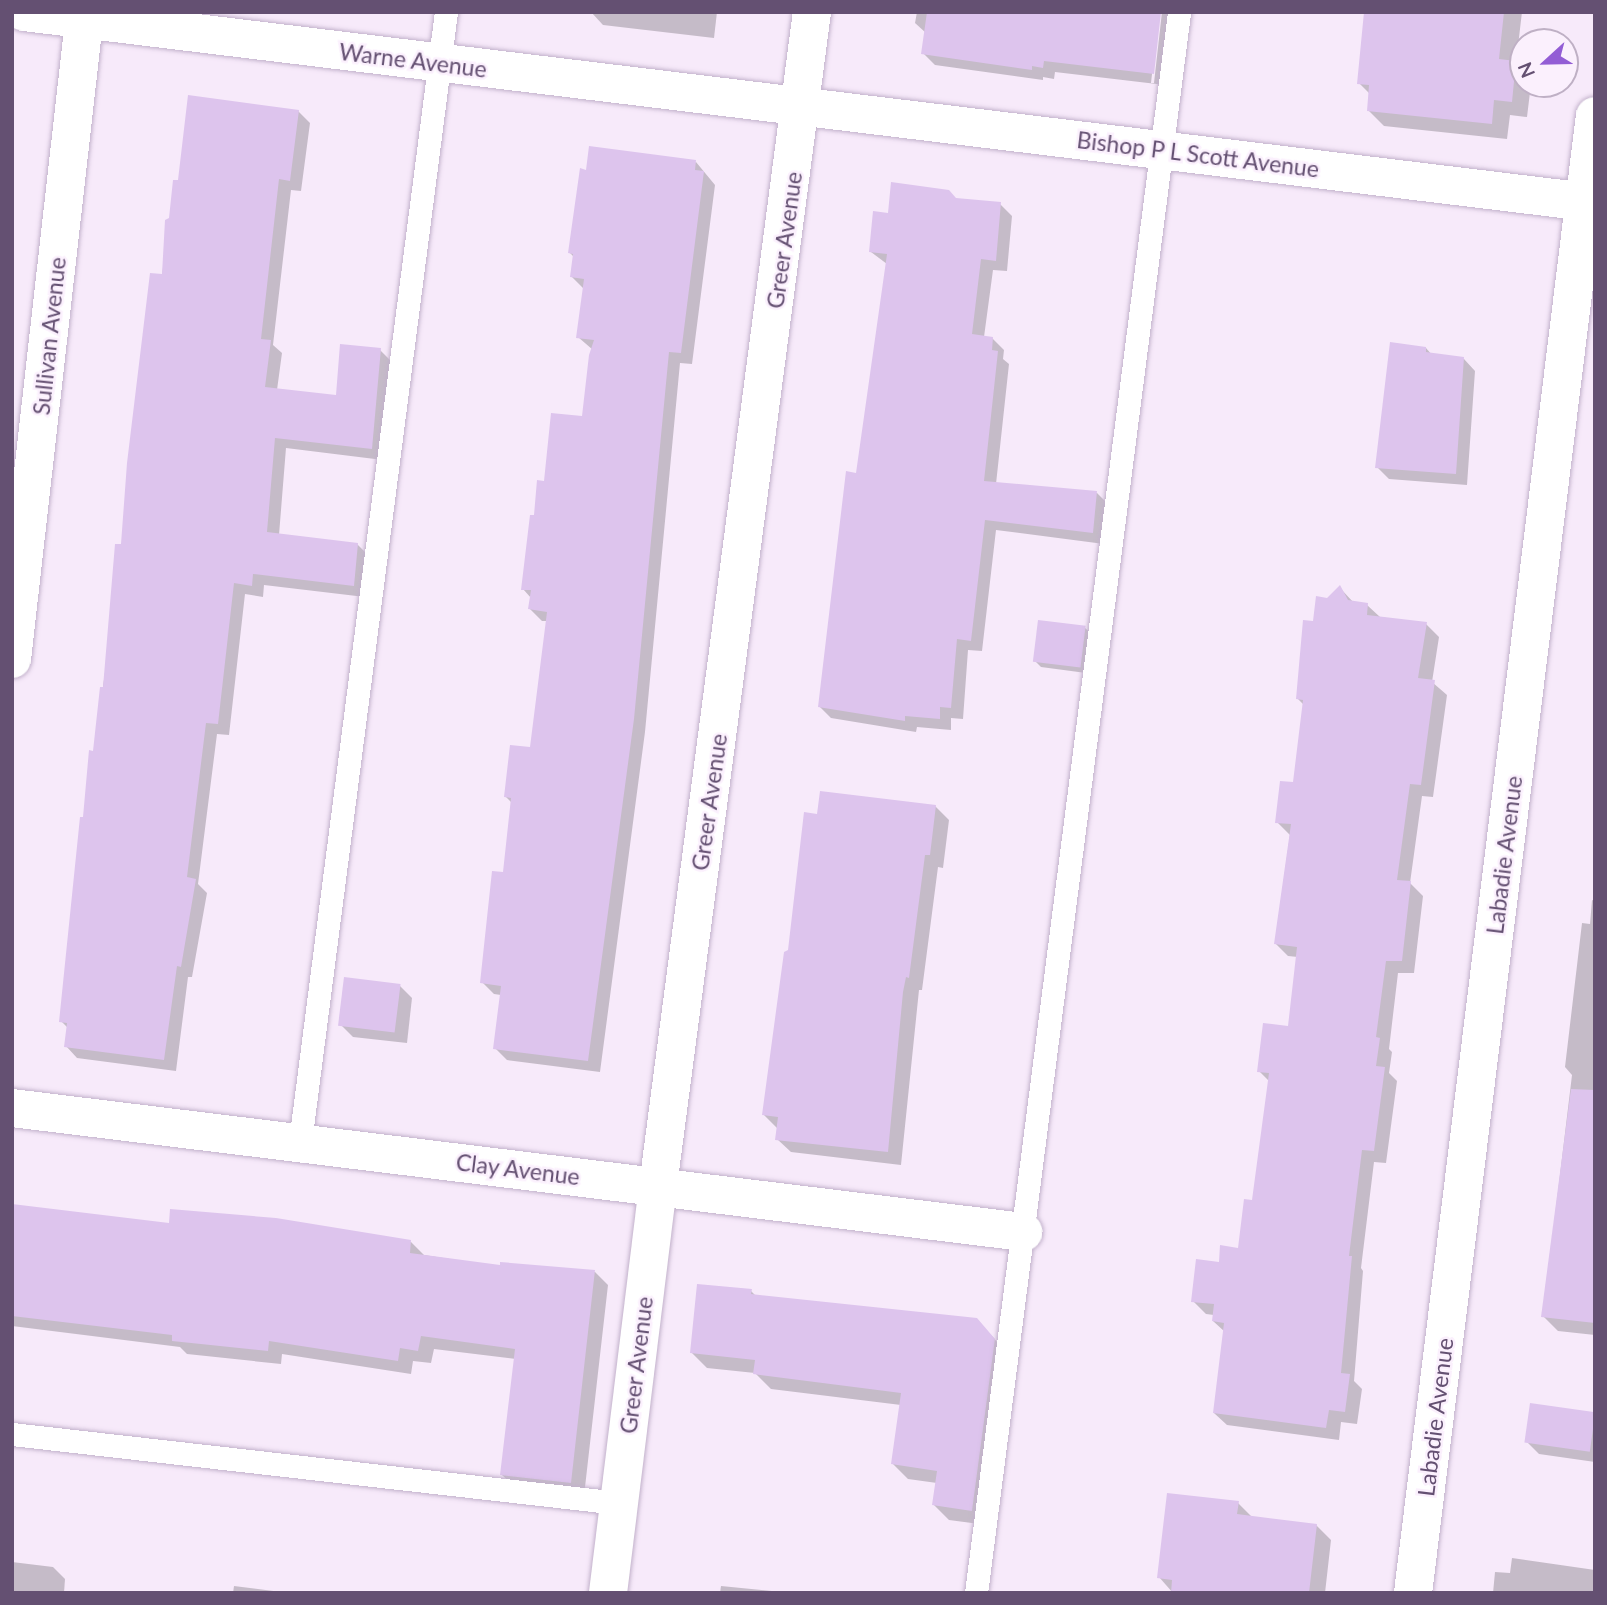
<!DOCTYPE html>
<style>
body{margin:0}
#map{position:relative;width:1607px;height:1605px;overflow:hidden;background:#f7eafa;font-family:Lato,sans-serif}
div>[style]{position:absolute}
.shadow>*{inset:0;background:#0003}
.building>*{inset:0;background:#ddc4ed;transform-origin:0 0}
.roads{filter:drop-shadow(0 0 2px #c2b1cb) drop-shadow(0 0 2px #c2b1cb)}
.lane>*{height:23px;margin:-11.5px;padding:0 11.5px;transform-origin:11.5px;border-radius:11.5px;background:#fff}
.street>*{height:38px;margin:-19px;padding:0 19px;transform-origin:19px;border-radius:19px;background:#fff}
span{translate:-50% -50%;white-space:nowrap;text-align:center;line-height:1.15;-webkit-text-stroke:5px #fbf0fd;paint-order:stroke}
.street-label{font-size:23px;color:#645072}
.frame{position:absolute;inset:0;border:14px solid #645072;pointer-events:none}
.north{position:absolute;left:1509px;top:28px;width:70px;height:70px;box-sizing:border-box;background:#fbf0fd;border:2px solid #bfb0c5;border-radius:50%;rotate:248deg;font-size:19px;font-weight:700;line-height:28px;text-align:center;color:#645072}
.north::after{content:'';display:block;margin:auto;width:24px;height:32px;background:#935dd5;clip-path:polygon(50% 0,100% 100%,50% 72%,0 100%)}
</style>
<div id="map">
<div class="shadow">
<div style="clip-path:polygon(591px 12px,717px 12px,714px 38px,603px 25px)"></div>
<div style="clip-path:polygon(917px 12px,1159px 12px,1151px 83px,1154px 83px,1162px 12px,1172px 12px,1165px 85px,1055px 72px,1054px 79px,1043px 77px,1043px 80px,935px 65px,923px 53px,926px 33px,915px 23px)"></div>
<div style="clip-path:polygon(1366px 12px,1522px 12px,1516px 63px,1523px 71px,1523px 84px,1531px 84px,1527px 117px,1510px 115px,1507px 139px,1384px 126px,1368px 110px,1370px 94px,1359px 83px)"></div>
<div style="clip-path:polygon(298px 111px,310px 123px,301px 191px,291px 190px,273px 345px,282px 353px,277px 390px,337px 397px,380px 350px,392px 362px,383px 460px,286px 448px,279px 535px,357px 544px,369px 556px,365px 597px,264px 585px,263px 597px,245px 594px,229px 735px,217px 734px,198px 884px,207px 893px,192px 977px,188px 977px,176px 1071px,77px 1058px,66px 1046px,68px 1028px,61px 1021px,84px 819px,170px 219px,180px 182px)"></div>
<div style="clip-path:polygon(696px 162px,715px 185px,692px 364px,680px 363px,645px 732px,600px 1072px,507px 1060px,495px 1048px,501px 995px,494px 994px,482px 982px,504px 874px,512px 803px,506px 797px,531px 749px,547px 621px,542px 621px,530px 609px,531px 598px,523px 589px,535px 517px,546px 483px,584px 418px,593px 350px,578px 337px,584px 289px,572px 277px,574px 257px,569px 252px)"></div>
<div style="clip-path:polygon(956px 200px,1000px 204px,1012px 216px,1007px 271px,993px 270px,984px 337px,992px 338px,1004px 350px,1003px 359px,1009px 364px,996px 484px,1097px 493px,1108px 504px,1104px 544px,996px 530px,982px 651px,968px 650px,963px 719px,951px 718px,951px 730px,917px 727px,916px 732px,831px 718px,819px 706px,857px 475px,887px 264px,871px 252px,890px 215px)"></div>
<div style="clip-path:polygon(1426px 348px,1432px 355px,1464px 359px,1475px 371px,1467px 485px,1389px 479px,1377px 467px)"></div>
<div style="clip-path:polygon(1340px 588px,1354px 603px,1367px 605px,1380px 617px,1426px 624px,1439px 637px,1432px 682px,1447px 695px,1433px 797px,1422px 796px,1410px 883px,1423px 896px,1414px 973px,1398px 973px,1389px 1049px,1392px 1052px,1389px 1073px,1397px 1081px,1386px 1163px,1374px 1162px,1361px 1268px,1363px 1271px,1354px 1381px,1362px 1389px,1357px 1424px,1341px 1422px,1339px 1440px,1227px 1425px,1214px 1413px,1225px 1332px,1213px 1321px,1214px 1315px,1206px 1314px,1193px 1301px,1220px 1264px,1240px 1250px,1254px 1202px,1270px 1082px,1259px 1071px,1290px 1028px,1298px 957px,1288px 956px,1275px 943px,1290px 835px,1277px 822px,1294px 784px,1304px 705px,1298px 699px,1314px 623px,1328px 599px)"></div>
<div style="clip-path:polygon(1085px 628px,1091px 633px,1086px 673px,1041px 667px,1035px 661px)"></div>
<div style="clip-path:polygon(935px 806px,949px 820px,943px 868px,938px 867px,922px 990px,919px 990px,901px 1165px,791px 1152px,777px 1139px,778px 1129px,764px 1115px,790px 951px,819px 816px)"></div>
<div style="clip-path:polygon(1592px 900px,1595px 901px,1595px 1335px,1558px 1331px,1543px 1316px,1572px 1075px,1565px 1067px,1582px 923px,1590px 924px)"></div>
<div style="clip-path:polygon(400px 986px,412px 998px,407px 1043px,353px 1037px,341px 1025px)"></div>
<div style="clip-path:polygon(12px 1205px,170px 1225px,411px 1242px,424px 1255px,501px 1267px,595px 1272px,608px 1285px,584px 1496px,516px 1488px,502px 1475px,516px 1359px,434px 1349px,431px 1363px,413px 1361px,411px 1374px,282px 1354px,281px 1364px,187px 1354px,180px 1347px,12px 1326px)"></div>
<div style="clip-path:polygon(751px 1291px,756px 1296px,992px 1336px,1009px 1356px,987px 1525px,949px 1520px,934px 1505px,937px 1483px,908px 1479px,893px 1464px,901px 1405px,771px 1389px,755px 1373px,707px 1368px,692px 1353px)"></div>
<div style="clip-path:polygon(1595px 1414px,1595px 1462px,1539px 1454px,1527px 1442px)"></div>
<div style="clip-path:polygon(1238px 1503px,1253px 1518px,1316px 1525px,1331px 1540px,1325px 1593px,1173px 1593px,1159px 1577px)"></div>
<div style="clip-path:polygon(1512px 1558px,1595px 1570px,1595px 1593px,1493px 1593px,1495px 1572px,1510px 1573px)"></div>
<div style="clip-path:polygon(12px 1562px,53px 1567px,65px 1579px,64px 1593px,12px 1593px)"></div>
<div style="clip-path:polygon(234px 1586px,289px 1593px,233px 1593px)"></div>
<div style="clip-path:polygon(721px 1586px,791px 1593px,720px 1593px)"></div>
</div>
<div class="building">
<div style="clip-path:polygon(927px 12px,1161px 12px,1154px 74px,1044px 61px,1043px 68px,1032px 66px,1032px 70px,921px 54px)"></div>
<div style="clip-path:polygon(1364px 12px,1504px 12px,1499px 59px,1516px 61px,1512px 102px,1494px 100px,1492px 124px,1367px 111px,1369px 85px,1357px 84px)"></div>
<div style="clip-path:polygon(188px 95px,299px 110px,290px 181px,279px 179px,261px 339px,271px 340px,265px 387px,336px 395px,340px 344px,381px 348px,372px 449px,275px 438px,267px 532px,358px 543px,354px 586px,253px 574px,252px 586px,234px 583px,218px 724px,206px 723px,187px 877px,196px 879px,181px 967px,177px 966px,164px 1060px,64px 1047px,67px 1023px,59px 1022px,80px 817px,83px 817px,89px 750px,93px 751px,100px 687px,103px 687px,115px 544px,121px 544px,127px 463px,150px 273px,162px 274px,165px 220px,169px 218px,173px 180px,178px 180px)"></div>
<div style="clip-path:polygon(589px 146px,696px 160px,695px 170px,704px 171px,681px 353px,669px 352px,634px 719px,588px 1061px,493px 1049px,501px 986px,480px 983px,492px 871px,503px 872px,511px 798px,504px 797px,510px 745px,530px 747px,547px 612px,528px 609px,531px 590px,521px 590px,530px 515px,534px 515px,537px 480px,544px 481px,551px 413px,582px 416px,589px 355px,594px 340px,576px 338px,584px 279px,570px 277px,573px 254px,568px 253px,580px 168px,586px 170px)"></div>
<div style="clip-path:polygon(891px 182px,949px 190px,956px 198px,1001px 202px,996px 261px,981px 259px,972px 334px,993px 337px,992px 350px,998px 351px,984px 481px,1097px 491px,1093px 533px,985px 520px,971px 641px,957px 639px,951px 708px,940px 707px,940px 719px,905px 716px,905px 721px,818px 707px,846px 471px,856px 473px,887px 254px,869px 252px,873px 211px,888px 213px)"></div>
<div style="clip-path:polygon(1390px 342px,1426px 347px,1426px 352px,1464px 357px,1456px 474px,1375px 468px)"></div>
<div style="clip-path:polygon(1340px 585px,1348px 600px,1368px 603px,1367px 615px,1427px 622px,1418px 678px,1435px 680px,1421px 785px,1410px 784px,1397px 880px,1411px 881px,1402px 961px,1386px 961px,1376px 1037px,1380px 1038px,1376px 1066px,1385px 1067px,1374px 1151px,1362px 1150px,1349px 1256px,1352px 1256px,1341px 1373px,1350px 1374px,1345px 1412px,1329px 1410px,1326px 1428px,1213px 1413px,1224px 1323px,1212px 1321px,1214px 1304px,1191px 1302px,1196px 1259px,1219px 1262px,1220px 1245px,1238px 1248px,1244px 1199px,1252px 1200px,1269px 1073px,1257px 1072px,1263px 1023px,1288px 1026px,1297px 947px,1274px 944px,1291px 824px,1275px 823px,1280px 781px,1293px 782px,1303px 700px,1296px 699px,1303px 620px,1313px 621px,1316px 596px,1327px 598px)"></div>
<div style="left:1038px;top:620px;width:48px;height:42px;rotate:7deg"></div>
<div style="clip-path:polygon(820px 791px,936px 805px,930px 855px,925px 855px,909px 978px,906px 977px,903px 992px,888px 1152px,775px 1140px,778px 1117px,762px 1115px,784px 952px,788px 950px,804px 812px,817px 814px)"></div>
<div style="left:344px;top:977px;width:57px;height:49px;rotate:7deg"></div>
<div style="clip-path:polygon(1571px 1089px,1595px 1090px,1595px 1323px,1541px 1317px)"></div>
<div style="clip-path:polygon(12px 1204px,169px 1223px,170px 1209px,276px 1218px,411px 1240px,410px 1253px,500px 1265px,500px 1262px,595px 1270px,571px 1483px,500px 1475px,515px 1349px,421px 1336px,418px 1351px,400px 1348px,398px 1361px,269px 1341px,268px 1351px,172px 1341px,172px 1335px,12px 1316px)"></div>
<div style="clip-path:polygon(697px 1284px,752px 1289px,751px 1294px,977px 1318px,995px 1339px,972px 1511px,932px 1505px,937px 1471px,891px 1464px,901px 1393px,753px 1374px,755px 1360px,690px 1353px)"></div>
<div style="left:1530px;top:1403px;width:66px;height:40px;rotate:8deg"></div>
<div style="clip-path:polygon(1167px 1493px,1239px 1501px,1237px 1514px,1317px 1524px,1309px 1593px,1171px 1593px,1172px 1580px,1157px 1578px)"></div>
</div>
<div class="roads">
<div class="lane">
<div style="left:300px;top:1142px;width:1139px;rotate:-82.64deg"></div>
<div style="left:12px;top:1434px;width:611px;rotate:6.49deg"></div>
<div style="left:976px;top:1593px;width:1594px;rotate:-82.68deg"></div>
</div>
<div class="street">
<div style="left:24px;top:12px;width:1583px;rotate:6.93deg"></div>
<div style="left:12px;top:659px;width:651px;rotate:-83.56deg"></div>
<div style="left:12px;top:1108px;width:1019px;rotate:6.99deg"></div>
<div style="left:608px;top:1593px;width:410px;rotate:-83deg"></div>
<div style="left:658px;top:1186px;width:1184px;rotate:-82.53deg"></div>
<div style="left:1413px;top:1593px;width:1488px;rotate:-82.98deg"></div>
</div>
</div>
<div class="street-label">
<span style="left:413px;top:60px;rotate:7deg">Warne Avenue</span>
<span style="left:1198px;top:154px;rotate:7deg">Bishop P L Scott Avenue</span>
<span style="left:784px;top:240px;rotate:-82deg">Greer Avenue</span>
<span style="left:49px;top:336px;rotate:-84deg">Sullivan Avenue</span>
<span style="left:709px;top:802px;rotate:-82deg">Greer Avenue</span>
<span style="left:1504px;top:855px;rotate:-83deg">Labadie Avenue</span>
<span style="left:518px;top:1169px;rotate:7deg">Clay Avenue</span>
<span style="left:636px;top:1365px;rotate:-83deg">Greer Avenue</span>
<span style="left:1435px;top:1417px;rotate:-83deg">Labadie Avenue</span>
</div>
<div class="frame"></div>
<div class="north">N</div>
</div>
